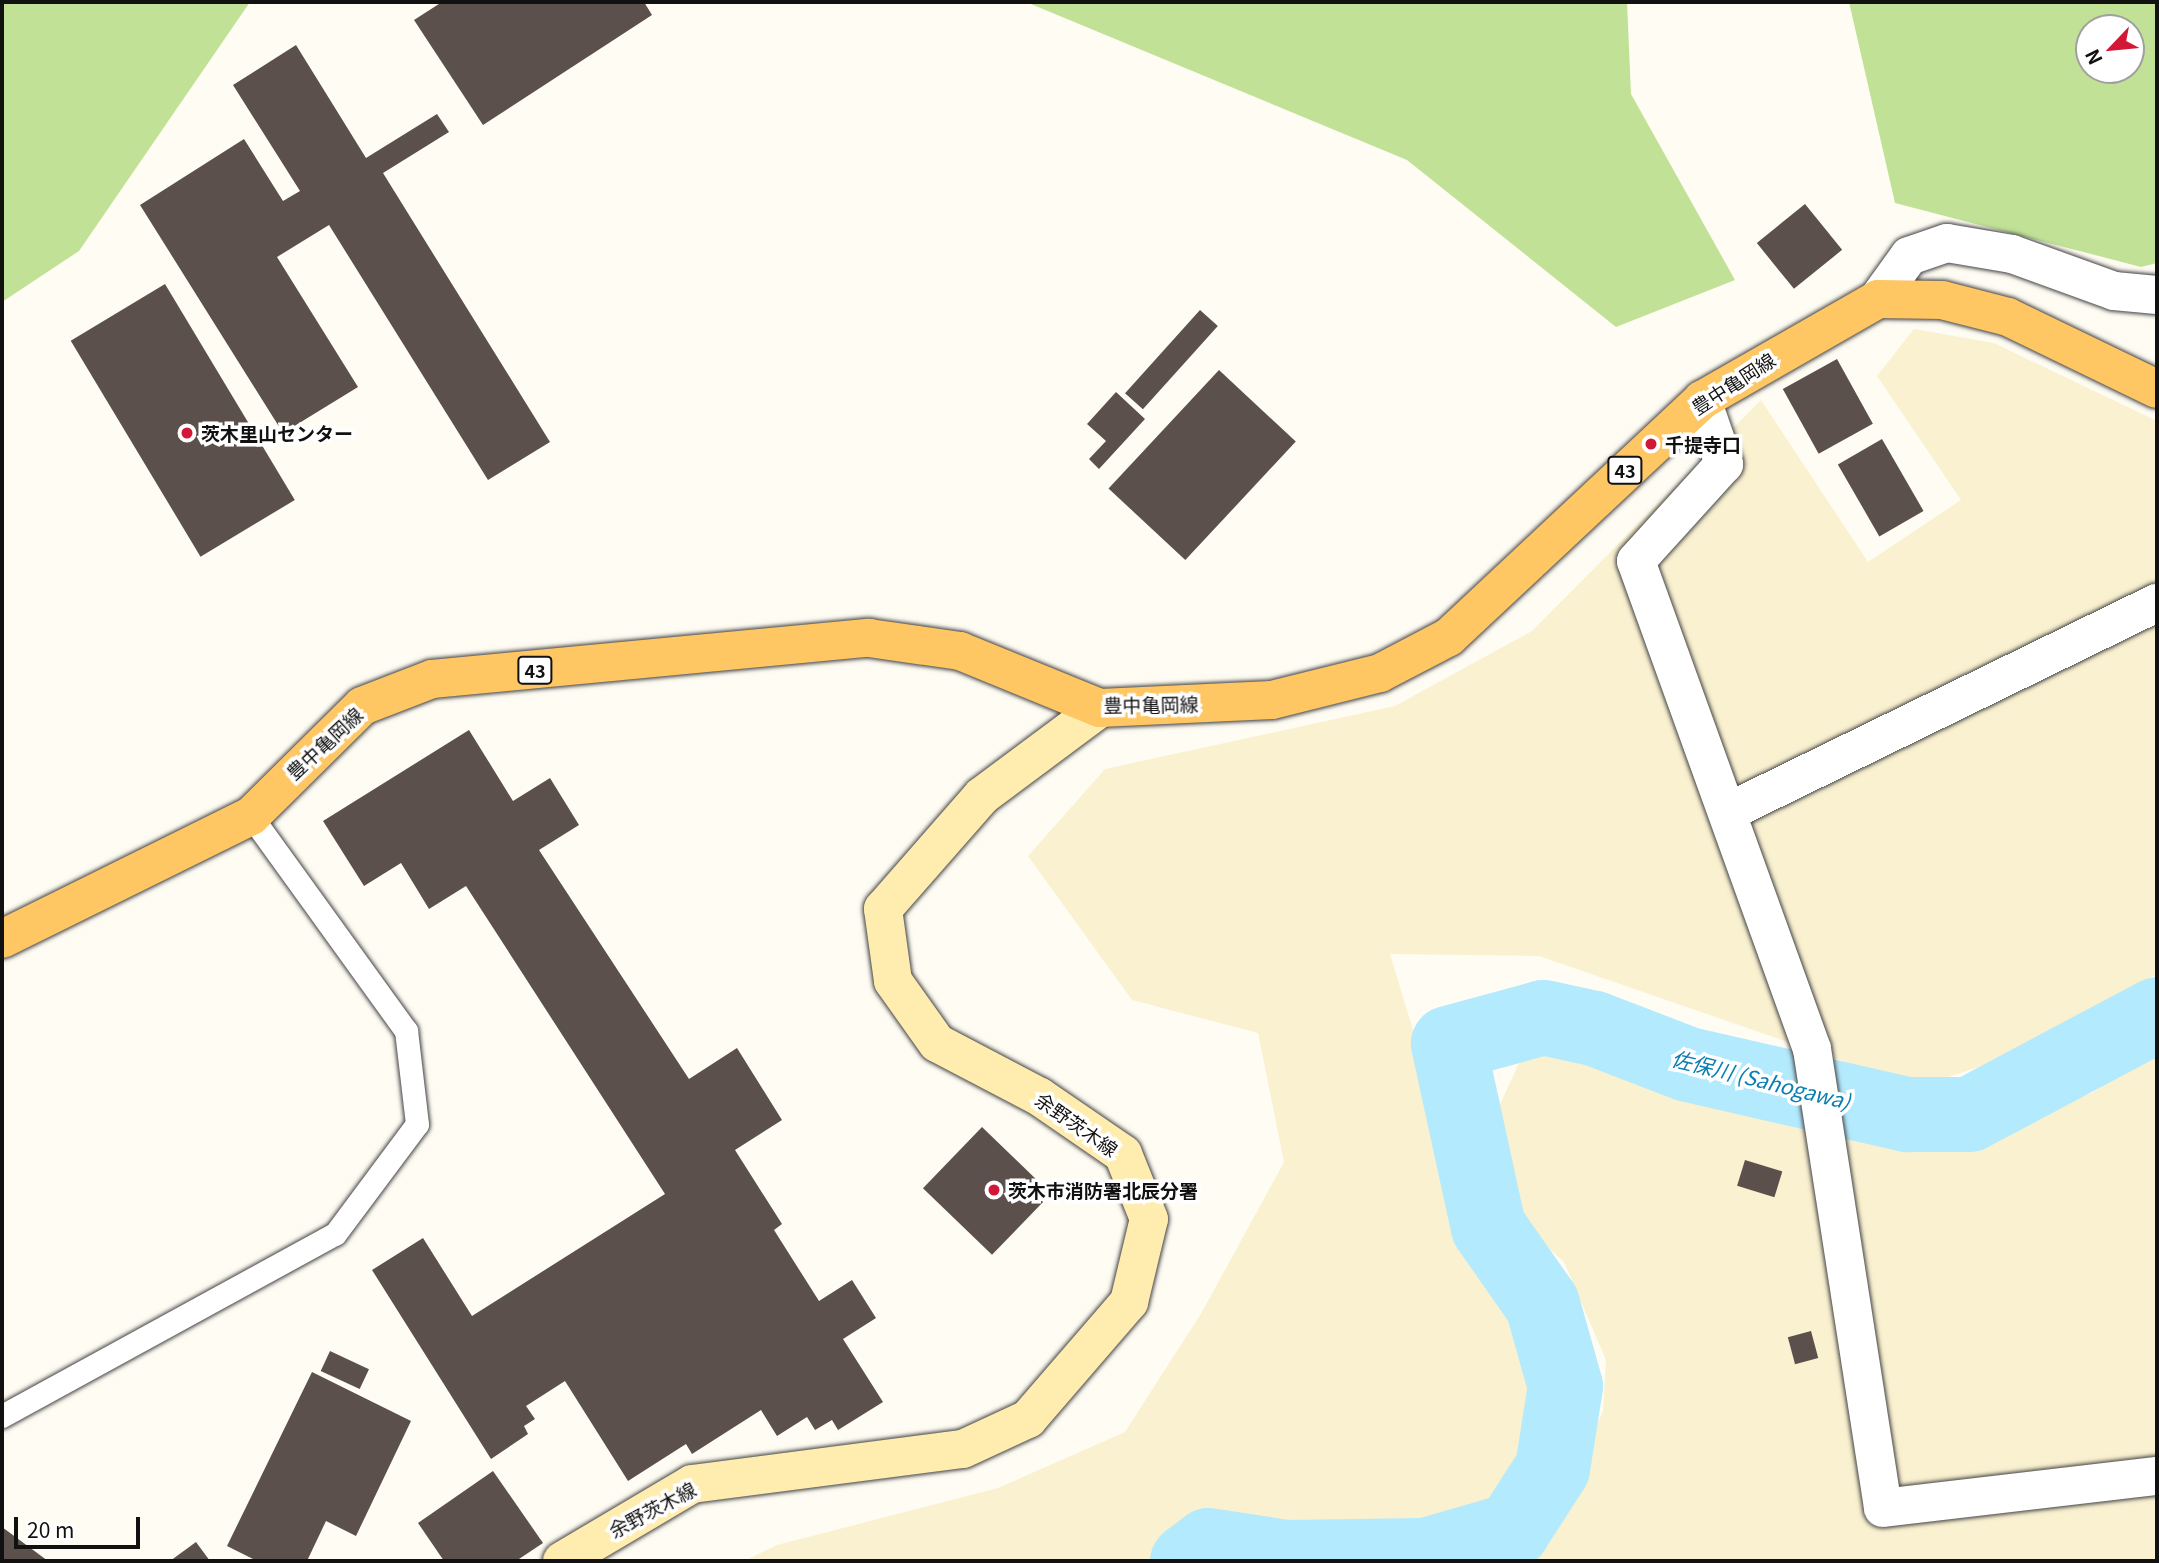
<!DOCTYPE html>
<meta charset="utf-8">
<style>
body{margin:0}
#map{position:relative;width:2159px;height:1563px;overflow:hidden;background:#fffcf4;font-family:Georgia,"Noto Sans JP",serif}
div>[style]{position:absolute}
.farmland>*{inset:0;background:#f9f1d0}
.forest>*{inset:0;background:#c1e296}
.river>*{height:75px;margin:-37.5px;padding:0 37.5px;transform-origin:37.5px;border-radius:37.5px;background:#b3eafd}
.building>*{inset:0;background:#5b504c;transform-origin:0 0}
.roads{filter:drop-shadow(0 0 2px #444) drop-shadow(0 0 2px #444)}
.lane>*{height:23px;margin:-11.5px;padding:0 11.5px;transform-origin:11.5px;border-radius:11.5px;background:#fff}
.street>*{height:38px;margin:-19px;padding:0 19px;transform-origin:19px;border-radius:19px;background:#fff}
.secondary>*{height:38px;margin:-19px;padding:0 19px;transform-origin:19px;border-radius:19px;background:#ffecaf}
.primary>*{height:38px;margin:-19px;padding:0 19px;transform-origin:19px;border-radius:19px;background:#ffc664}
.dots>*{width:19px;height:19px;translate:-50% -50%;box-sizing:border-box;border:4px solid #fff;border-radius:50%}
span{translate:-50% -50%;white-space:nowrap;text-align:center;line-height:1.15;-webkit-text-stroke:7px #fff;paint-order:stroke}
.shield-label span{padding:2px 5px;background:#fff;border:2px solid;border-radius:5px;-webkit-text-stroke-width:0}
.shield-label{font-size:18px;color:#111;font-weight:700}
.street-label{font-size:19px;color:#111}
.poi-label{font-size:19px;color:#111;font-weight:700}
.left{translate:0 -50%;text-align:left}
.water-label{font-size:21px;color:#0a7eb3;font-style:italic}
.frame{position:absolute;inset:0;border:4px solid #111;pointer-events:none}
.north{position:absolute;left:2075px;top:14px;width:70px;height:70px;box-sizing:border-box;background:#fff;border:2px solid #a0a0a0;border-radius:50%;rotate:244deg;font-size:19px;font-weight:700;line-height:28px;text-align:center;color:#111}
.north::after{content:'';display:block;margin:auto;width:24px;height:32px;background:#d21737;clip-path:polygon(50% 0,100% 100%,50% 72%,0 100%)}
.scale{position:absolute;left:14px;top:1517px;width:126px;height:32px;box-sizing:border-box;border:4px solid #111;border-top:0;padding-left:9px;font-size:21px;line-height:24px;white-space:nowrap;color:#111;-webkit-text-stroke:5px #fff;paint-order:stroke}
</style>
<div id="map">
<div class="farmland">
<div style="clip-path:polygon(1914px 329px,1994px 343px,2157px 421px,2157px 974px,2012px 1056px,1918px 1087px,1539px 956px,1390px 954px,1478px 1245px,1540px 1333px,1539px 1455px,1501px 1501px,1408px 1533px,1349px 1537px,1201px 1524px,1153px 1561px,744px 1561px,777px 1545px,998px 1488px,1125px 1432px,1202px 1312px,1284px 1162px,1258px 1033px,1132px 1000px,1028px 856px,1105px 769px,1395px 706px,1532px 631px,1761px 400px,1868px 562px,1961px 500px,1877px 376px)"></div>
<div style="clip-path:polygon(1526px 1048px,1814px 1130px,1958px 1136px,2092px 1093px,2157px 1050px,2157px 1561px,1481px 1561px,1517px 1548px,1581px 1462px,1603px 1411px,1606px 1360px,1564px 1262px,1505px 1209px,1479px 1150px)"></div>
</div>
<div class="forest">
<div style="clip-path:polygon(2px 2px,250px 2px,79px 251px,2px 302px)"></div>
<div style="clip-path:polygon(1026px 2px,1627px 2px,1631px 94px,1735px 280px,1616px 327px,1407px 160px)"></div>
<div style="clip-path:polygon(evenodd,1849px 2px,2157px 2px,2157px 263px,2141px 267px,1895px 203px,1849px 2px,2089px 28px,2131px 28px,2131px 70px,2089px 70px,2089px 28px)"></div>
</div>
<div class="river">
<div style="left:1187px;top:1561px;width:26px;rotate:-37deg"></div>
<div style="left:1208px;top:1545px;width:79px;rotate:8.7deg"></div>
<div style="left:1286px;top:1557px;width:139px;rotate:-0.8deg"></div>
<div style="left:1425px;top:1555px;width:91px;rotate:-16deg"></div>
<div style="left:1512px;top:1530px;width:74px;rotate:-57.2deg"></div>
<div style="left:1552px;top:1468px;width:83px;rotate:-81deg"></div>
<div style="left:1565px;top:1386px;width:85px;rotate:-105.7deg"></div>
<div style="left:1542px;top:1304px;width:94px;rotate:-125deg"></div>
<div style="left:1488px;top:1227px;width:188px;rotate:-102.3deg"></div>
<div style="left:1448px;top:1043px;width:98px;rotate:-15.3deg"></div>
<div style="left:1543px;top:1017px;width:52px;rotate:12.2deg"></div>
<div style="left:1594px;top:1028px;width:101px;rotate:21deg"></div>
<div style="left:1688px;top:1064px;width:225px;rotate:12.9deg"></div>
<div style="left:1907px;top:1114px;width:62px"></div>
<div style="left:1969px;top:1114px;width:213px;rotate:-28deg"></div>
</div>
<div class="building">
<div style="clip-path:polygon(442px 2px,644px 2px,652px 15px,483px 125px,414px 20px)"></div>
<div style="clip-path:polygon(296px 45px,366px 158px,437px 114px,449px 132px,383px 173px,550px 442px,488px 480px,329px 225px,277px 257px,358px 387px,283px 433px,140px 205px,244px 139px,283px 201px,300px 191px,233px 85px)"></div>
<div style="left:1805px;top:204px;width:59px;height:62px;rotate:51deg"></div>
<div style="left:165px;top:284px;width:252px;height:110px;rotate:59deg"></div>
<div style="left:1200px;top:310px;width:24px;height:112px;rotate:42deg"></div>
<div style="left:1837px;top:359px;width:74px;height:62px;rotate:61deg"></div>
<div style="left:1219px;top:370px;width:105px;height:162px;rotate:43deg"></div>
<div style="clip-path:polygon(1116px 392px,1145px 419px,1099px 469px,1089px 459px,1106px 441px,1087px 424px)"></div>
<div style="left:1882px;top:439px;width:83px;height:51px;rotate:60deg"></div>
<div style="clip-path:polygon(469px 730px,513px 801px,550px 778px,579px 825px,539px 850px,689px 1079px,737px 1048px,782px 1120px,735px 1150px,782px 1224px,774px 1230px,819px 1301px,852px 1280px,876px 1318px,843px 1339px,883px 1402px,838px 1430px,832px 1420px,815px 1430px,807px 1417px,777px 1436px,761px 1410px,692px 1454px,686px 1444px,628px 1481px,565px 1381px,526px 1406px,535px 1419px,524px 1426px,528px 1434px,491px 1459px,372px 1270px,423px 1238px,472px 1316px,665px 1194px,466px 886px,429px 909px,401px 863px,364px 886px,323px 821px)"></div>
<div style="left:982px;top:1127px;width:96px;height:85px;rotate:44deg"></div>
<div style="left:1745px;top:1160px;width:39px;height:27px;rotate:17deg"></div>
<div style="left:1811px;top:1331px;width:28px;height:24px;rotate:75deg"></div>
<div style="left:330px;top:1351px;width:43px;height:22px;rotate:25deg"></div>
<div style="clip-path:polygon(312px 1372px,411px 1421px,356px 1536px,326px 1521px,307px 1561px,257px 1561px,227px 1546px)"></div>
<div style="clip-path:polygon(493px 1471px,543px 1543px,516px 1561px,444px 1561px,418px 1523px)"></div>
<div style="clip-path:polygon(2px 1527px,48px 1561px,2px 1561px)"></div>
<div style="clip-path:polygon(196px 1542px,210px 1561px,170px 1561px)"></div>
</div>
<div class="roads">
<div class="lane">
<div style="left:2px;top:1416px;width:379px;rotate:-28.7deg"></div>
<div style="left:335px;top:1234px;width:137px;rotate:-53.3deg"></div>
<div style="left:417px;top:1124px;width:94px;rotate:-96.7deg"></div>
<div style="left:406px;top:1031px;width:265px;rotate:-125.8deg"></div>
</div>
<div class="street">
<div style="left:1878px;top:299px;width:53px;rotate:-54.2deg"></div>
<div style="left:1909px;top:256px;width:40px;rotate:-18.9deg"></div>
<div style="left:1947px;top:243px;width:66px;rotate:9.6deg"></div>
<div style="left:2012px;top:254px;width:109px;rotate:19.9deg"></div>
<div style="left:2114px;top:291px;width:43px;rotate:5.3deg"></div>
<div style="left:1702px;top:400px;width:68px;rotate:71deg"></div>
<div style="left:1724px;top:464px;width:131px;rotate:132.2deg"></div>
<div style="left:1636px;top:561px;width:519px;rotate:70.17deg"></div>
<div style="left:1812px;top:1049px;width:464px;rotate:81.2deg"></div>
<div style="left:1883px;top:1508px;width:276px;rotate:-6.7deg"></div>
<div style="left:1730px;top:811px;width:475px;rotate:-26deg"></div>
</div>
<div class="secondary">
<div style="left:562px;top:1561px;width:151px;rotate:-30.6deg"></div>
<div style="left:692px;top:1484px;width:273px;rotate:-7.4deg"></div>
<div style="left:963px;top:1449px;width:72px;rotate:-24.8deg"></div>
<div style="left:1028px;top:1419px;width:155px;rotate:-49.2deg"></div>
<div style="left:1129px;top:1302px;width:85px;rotate:-76.5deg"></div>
<div style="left:1149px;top:1219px;width:70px;rotate:-111.8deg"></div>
<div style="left:1123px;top:1154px;width:101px;rotate:-145.5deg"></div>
<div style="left:1040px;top:1097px;width:116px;rotate:-152.3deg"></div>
<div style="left:937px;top:1043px;width:76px;rotate:-125.4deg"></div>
<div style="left:893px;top:981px;width:73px;rotate:-97.9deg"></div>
<div style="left:883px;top:909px;width:150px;rotate:-48.8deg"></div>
<div style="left:982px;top:796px;width:147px;rotate:-36.7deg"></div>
</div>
<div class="primary">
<div style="left:2px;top:939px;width:278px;rotate:-26.3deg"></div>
<div style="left:251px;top:816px;width:156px;rotate:-44.7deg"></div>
<div style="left:362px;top:706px;width:75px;rotate:-21.1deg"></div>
<div style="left:432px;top:679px;width:439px;rotate:-5.4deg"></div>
<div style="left:869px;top:638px;width:92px;rotate:8.1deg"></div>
<div style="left:960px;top:651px;width:151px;rotate:22.2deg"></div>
<div style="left:1100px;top:708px;width:172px;rotate:-2.7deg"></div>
<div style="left:1272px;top:700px;width:111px;rotate:-14deg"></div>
<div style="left:1380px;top:673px;width:78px;rotate:-27.6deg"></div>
<div style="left:1449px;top:637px;width:347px;rotate:-43.1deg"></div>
<div style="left:1702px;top:400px;width:203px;rotate:-29.8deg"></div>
<div style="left:1878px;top:299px;width:64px;rotate:0.9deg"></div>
<div style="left:1942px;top:300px;width:68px;rotate:14.4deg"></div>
<div style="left:2008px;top:317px;width:165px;rotate:25.8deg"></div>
</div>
</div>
<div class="dots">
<div style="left:187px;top:433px;background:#d21737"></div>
<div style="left:1651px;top:444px;background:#d21737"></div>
<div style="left:994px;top:1190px;background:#d21737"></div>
</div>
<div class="shield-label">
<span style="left:1625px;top:470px">43</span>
<span style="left:535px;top:670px">43</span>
</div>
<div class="street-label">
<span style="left:1733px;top:383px;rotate:-33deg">豊中亀岡線</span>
<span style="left:1151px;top:704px;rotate:-1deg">豊中亀岡線</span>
<span style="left:324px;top:743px;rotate:-43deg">豊中亀岡線</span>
<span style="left:1077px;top:1124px;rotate:35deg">余野茨木線</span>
<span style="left:652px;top:1509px;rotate:-28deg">余野茨木線</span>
</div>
<div class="poi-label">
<span class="left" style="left:201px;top:433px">茨木里山センター</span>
<span class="left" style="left:1665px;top:444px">千提寺口</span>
<span class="left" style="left:1008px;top:1190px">茨木市消防署北辰分署</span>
</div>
<div class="water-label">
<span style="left:1761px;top:1079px;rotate:14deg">佐保川 (Sahogawa)</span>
</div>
<div class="frame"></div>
<div class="north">N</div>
<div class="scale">20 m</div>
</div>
